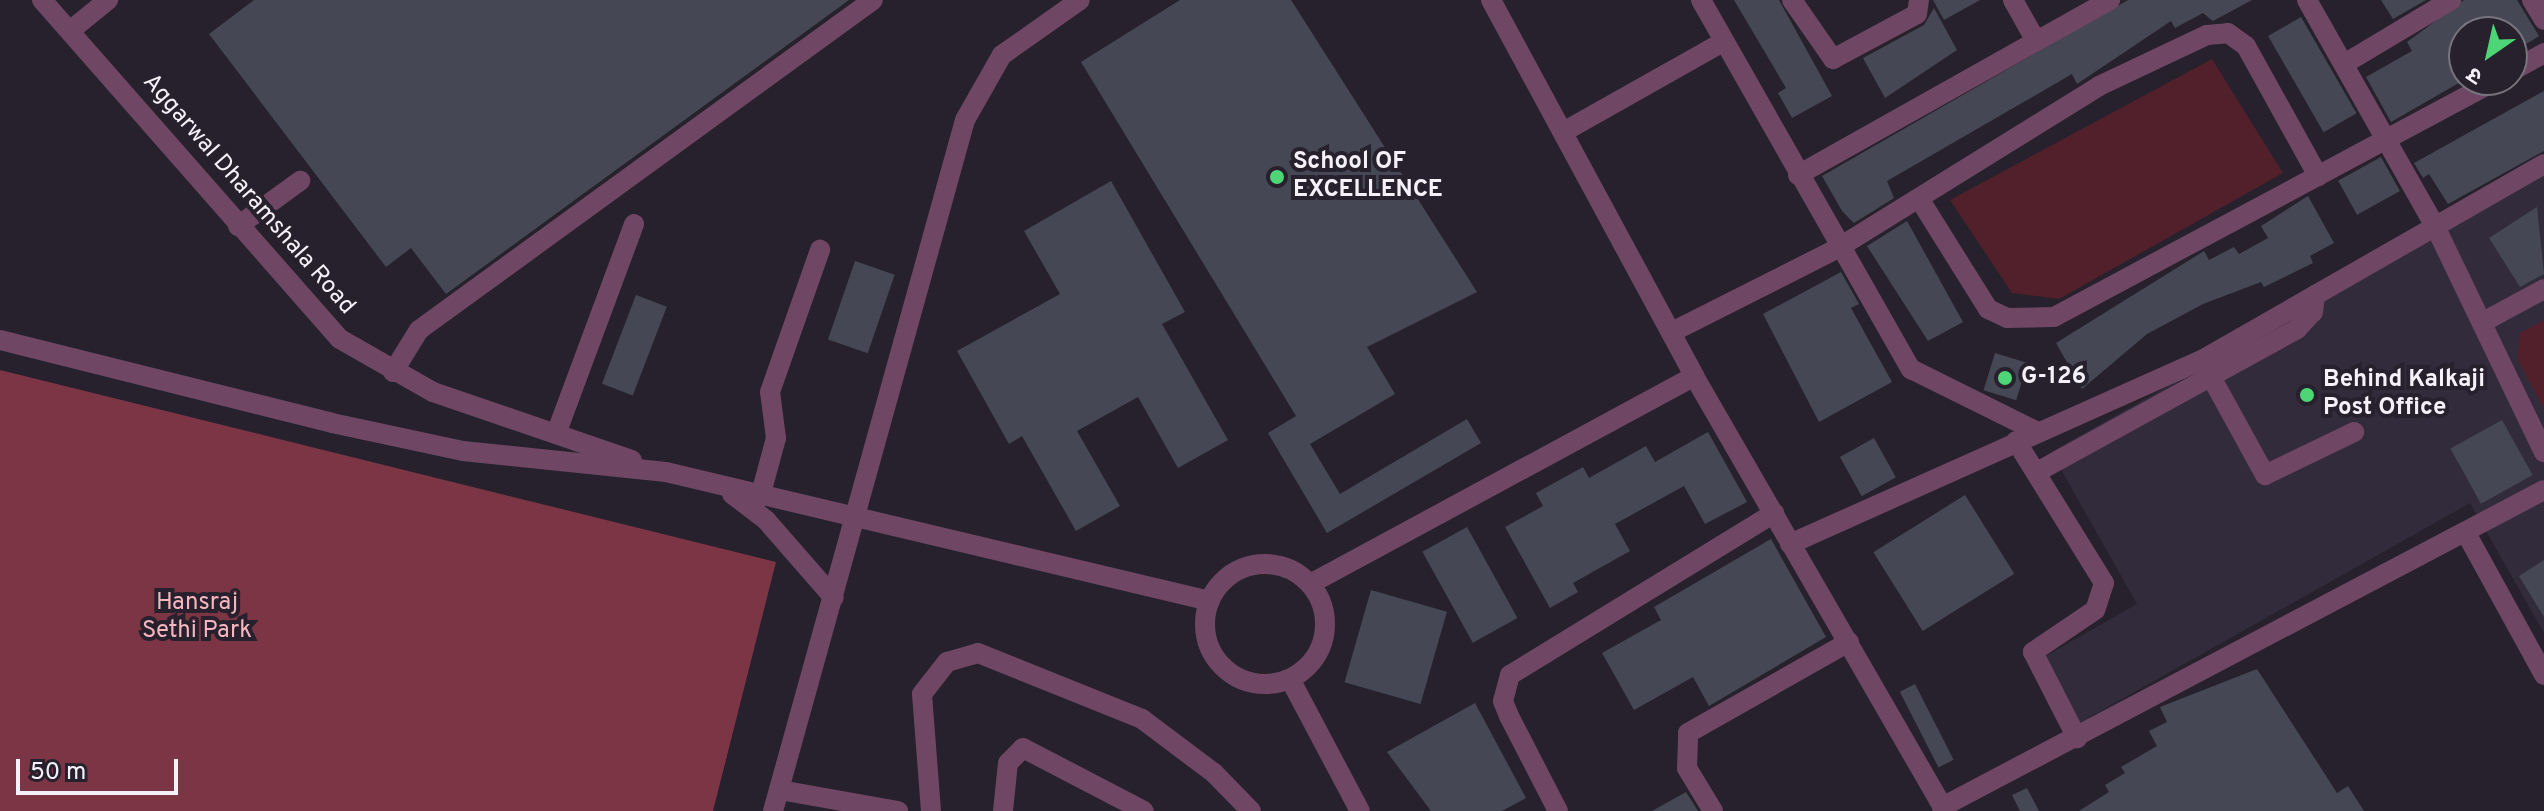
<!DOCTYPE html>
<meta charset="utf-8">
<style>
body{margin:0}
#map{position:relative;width:2544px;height:811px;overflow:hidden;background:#26212c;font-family:Overpass,"Noto Sans Devanagari",sans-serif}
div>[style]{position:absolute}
.built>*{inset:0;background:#322b3b}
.green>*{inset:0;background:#51202b}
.forest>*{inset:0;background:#7c3544}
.building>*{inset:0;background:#454854;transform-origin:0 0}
.minor>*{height:20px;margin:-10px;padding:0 10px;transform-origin:10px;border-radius:10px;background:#6f4664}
.minor>.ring{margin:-10px;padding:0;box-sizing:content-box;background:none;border:20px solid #6f4664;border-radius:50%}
.dots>*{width:22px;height:22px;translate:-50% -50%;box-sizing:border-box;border:4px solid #26212c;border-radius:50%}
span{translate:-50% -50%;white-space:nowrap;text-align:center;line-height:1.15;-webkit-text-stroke:8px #26212c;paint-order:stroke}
.poi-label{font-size:24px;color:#f4f1f8;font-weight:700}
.left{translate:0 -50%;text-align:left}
.street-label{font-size:24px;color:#f4f1f8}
.park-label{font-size:24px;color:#f7b5bf}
.north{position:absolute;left:2448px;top:16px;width:80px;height:80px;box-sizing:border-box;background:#26212c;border:2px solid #78747e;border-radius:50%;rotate:214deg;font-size:22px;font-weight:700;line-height:32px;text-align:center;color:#f4f1f8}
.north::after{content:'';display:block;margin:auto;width:28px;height:36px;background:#4ed676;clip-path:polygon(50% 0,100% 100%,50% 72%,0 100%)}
.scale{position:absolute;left:16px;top:759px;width:162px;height:36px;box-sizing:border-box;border:4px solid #f4f1f8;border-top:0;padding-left:10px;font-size:24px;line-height:28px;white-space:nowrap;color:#f4f1f8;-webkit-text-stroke:6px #26212c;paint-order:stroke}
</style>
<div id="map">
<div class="built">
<div style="clip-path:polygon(2544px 175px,2544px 633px,2470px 503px,2067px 730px,2030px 665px,2137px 604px,2051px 452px)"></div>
</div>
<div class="green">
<div style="clip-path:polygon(2212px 59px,2283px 173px,2059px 299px,2012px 293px,1950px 200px)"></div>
<div style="clip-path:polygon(2544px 320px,2544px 409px,2517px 358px,2520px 333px)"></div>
</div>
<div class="forest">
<div style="clip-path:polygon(0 370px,776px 562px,713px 811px,0 811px)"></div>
</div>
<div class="building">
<div style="clip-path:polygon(254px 0,849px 0,446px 294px,411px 248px,386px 267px,209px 34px)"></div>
<div style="clip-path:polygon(1180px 0,1291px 0,1477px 292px,1367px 347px,1395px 394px,1310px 444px,1340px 494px,1467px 419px,1481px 443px,1327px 533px,1268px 433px,1296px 416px,1081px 62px)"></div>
<div style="clip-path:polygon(1734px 0,1779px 0,1832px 96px,1792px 118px,1778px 93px,1786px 88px)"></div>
<div style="clip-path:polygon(1933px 0,1980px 0,1944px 20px)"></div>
<div style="clip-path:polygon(2128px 0,2252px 0,2213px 21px,2203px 13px,2175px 28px,2171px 21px,2077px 84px,2072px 74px,1887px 181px,1894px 198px,1854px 223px,1842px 211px,1822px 176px)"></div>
<div style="clip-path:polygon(2381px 0,2426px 0,2393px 19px)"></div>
<div style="clip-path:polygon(2464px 0,2517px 0,2539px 36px,2512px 53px,2512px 32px,2464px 32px,2464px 80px,2391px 122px,2366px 77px,2412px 51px,2407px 42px)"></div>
<div style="clip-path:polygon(1934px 8px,1957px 50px,1885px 98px,1863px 58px,1924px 25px)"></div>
<div style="left:2301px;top:17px;width:111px;height:38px;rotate:60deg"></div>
<div style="clip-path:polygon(2544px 91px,2544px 151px,2448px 204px,2429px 174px,2423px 178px,2414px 163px)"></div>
<div style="left:2381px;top:157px;width:39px;height:49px;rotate:61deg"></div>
<div style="clip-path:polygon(1111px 181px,1185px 312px,1162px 324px,1228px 440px,1178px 468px,1138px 397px,1077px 431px,1120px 506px,1076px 531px,1022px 436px,1009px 444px,957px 351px,1060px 294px,1024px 231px)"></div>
<div style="clip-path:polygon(2308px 196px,2334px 243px,2310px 256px,2313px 263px,2264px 287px,2261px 282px,2203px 304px,2147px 334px,2082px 389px,2056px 343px,2204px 251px,2209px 260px,2234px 247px,2239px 254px,2268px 238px,2261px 226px)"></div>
<div style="clip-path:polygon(2537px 207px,2544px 274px,2520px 287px,2489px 238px)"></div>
<div style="clip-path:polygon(1907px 221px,1963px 322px,1928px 341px,1867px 246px)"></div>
<div style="left:855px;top:261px;width:42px;height:83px;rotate:19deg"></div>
<div style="clip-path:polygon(1841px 272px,1859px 304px,1851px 308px,1892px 382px,1819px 422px,1763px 314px)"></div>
<div style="left:636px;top:295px;width:33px;height:95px;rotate:21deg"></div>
<div style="left:1995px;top:353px;width:34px;height:39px;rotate:17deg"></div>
<div style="left:2502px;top:420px;width:63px;height:59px;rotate:61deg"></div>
<div style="clip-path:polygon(1708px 432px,1747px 502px,1705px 524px,1684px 486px,1615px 524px,1630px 551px,1573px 583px,1578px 592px,1550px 608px,1505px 527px,1543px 506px,1536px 493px,1583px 467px,1589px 478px,1646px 446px,1655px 462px)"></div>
<div style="left:1874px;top:438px;width:45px;height:39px;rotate:61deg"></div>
<div style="left:1965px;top:495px;width:93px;height:108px;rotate:58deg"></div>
<div style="left:1467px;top:527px;width:104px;height:51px;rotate:61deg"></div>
<div style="clip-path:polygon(1771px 539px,1826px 637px,1709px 706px,1693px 677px,1634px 710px,1602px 653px,1661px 620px,1654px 607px)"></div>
<div style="clip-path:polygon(2544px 560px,2544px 617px,2519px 576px)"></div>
<div style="left:1371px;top:590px;width:79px;height:96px;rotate:16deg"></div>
<div style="clip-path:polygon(2257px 669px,2337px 793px,2348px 786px,2364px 811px,2079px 811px,2109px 792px,2105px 785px,2125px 773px,2121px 767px,2157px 746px,2149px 731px,2167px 722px,2160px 707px)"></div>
<div style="left:1915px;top:684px;width:85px;height:17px;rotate:63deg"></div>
<div style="clip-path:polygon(1475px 703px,1526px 798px,1502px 811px,1431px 811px,1387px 752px)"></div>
<div style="clip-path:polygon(2027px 788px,2039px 811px,2020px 811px,2012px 795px)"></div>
<div style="clip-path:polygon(1686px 792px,1698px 811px,1652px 811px)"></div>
</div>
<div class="minor">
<div style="left:42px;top:0;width:451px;rotate:48.7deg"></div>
<div style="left:340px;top:339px;width:107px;rotate:29.7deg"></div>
<div style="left:433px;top:392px;width:210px;rotate:18.9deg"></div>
<div style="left:1491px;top:0;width:427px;rotate:61.6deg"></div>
<div style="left:1694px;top:376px;width:502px;rotate:60.01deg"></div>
<div style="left:1701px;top:0;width:425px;rotate:60.4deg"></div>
<div style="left:1911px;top:369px;width:142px;rotate:26.4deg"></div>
<div style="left:1792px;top:0;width:72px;rotate:55.2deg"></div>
<div style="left:1833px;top:59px;width:95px;rotate:-28.2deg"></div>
<div style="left:1917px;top:14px;width:14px;rotate:-82deg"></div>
<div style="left:2013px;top:0;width:47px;rotate:60.7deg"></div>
<div style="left:2307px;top:0;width:260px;rotate:60.5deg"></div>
<div style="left:2435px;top:226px;width:251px;rotate:64.3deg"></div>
<div style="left:2532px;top:0;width:23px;rotate:59deg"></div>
<div style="left:71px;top:30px;width:48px;rotate:-39deg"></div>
<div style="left:2344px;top:64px;width:125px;rotate:-30.9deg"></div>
<div style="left:2512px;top:71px;width:37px;rotate:-29deg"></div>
<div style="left:1565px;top:131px;width:181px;rotate:-29.4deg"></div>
<div style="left:1798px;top:175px;width:358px;rotate:-29.3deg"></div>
<div style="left:1920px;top:200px;width:128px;rotate:58deg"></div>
<div style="left:1988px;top:309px;width:21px;rotate:25deg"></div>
<div style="left:2007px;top:318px;width:47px;rotate:-1.2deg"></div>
<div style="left:2054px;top:317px;width:502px;rotate:-28.15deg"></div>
<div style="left:238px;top:226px;width:77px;rotate:-36deg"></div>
<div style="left:2483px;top:322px;width:69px;rotate:-28.4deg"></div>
<div style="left:1672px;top:332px;width:186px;rotate:-26.8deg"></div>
<div style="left:1838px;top:248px;width:307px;rotate:-31.8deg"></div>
<div style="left:2099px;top:86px;width:119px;rotate:-25.3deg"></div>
<div style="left:2207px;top:35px;width:21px;rotate:-5deg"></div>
<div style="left:2228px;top:33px;width:22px;rotate:36deg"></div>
<div style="left:2246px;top:46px;width:149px;rotate:61deg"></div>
<div style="left:0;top:340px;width:342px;rotate:14deg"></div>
<div style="left:332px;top:423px;width:134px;rotate:12.1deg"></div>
<div style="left:463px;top:451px;width:204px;rotate:5.9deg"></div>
<div style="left:666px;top:472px;width:559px;rotate:13.34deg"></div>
<div style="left:2204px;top:364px;width:127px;rotate:61.2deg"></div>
<div style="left:2265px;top:475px;width:99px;rotate:-25.8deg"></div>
<div style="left:393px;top:372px;width:49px;rotate:-58.2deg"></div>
<div style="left:419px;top:330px;width:561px;rotate:-36.01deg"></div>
<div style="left:556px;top:434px;width:224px;rotate:-69.6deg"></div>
<div style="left:2016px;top:441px;width:167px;rotate:58.2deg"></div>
<div style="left:2104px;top:583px;width:28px;rotate:108deg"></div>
<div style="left:2095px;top:610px;width:75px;rotate:145.9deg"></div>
<div style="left:2033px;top:652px;width:97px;rotate:62.9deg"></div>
<div style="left:2037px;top:472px;width:297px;rotate:-28.8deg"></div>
<div style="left:2297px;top:329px;width:23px;rotate:-47deg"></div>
<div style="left:2313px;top:312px;width:17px;rotate:-83deg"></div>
<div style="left:732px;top:494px;width:43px;rotate:37.4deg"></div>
<div style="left:766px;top:520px;width:103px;rotate:48.9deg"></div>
<div style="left:760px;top:497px;width:61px;rotate:-74.8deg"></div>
<div style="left:776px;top:438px;width:46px;rotate:-97.4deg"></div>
<div style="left:770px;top:392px;width:151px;rotate:-70.6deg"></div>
<div style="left:2466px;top:533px;width:162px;rotate:61.2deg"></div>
<div style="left:1790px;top:544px;width:451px;rotate:-24.1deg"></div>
<div style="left:2202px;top:360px;width:394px;rotate:-29.8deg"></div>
<div class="ring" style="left:1205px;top:564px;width:100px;height:100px"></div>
<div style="left:1310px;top:584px;width:437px;rotate:-28.4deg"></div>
<div style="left:1290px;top:679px;width:149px;rotate:62.1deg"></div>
<div style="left:780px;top:790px;width:120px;rotate:10.1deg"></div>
<div style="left:1942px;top:807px;width:680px;rotate:-27.77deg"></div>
<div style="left:773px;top:811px;width:717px;rotate:-74.47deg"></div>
<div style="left:965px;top:120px;width:75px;rotate:-60.4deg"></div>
<div style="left:1002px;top:55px;width:95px;rotate:-35.2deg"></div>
<div style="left:931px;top:811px;width:117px;rotate:-94.4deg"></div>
<div style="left:922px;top:694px;width:41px;rotate:-52deg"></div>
<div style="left:947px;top:662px;width:32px;rotate:-16deg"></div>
<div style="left:978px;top:653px;width:177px;rotate:21.9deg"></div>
<div style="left:1142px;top:719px;width:90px;rotate:36.9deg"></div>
<div style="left:1214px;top:773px;width:53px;rotate:45.8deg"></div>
<div style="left:1003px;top:811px;width:48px;rotate:-84.1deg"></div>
<div style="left:1008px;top:763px;width:21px;rotate:-45deg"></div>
<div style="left:1023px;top:748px;width:136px;rotate:27.5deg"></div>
<div style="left:1558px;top:811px;width:107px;rotate:-117.3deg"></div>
<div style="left:1509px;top:716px;width:16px;rotate:-112deg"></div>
<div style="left:1503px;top:701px;width:27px;rotate:-75deg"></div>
<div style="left:1510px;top:675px;width:310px;rotate:-31.5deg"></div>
<div style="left:1713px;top:811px;width:50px;rotate:-121.2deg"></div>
<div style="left:1687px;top:768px;width:35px;rotate:-88deg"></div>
<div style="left:1688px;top:733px;width:185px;rotate:-29.5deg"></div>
</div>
<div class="dots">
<div style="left:1277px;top:177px;background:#4ed676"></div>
<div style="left:2005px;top:378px;background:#4ed676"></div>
<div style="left:2307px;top:395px;background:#4ed676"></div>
</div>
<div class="poi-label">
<span class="left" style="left:1293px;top:177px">School OF<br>EXCELLENCE</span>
<span class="left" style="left:2021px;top:378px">G-126</span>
<span class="left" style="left:2323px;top:395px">Behind Kalkaji<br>Post Office</span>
</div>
<div class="street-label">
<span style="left:248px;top:195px;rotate:49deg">Aggarwal Dharamshala Road</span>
</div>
<div class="park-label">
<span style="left:197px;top:618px">Hansraj<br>Sethi Park</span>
</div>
<div class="north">उ</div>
<div class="scale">50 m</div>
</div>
